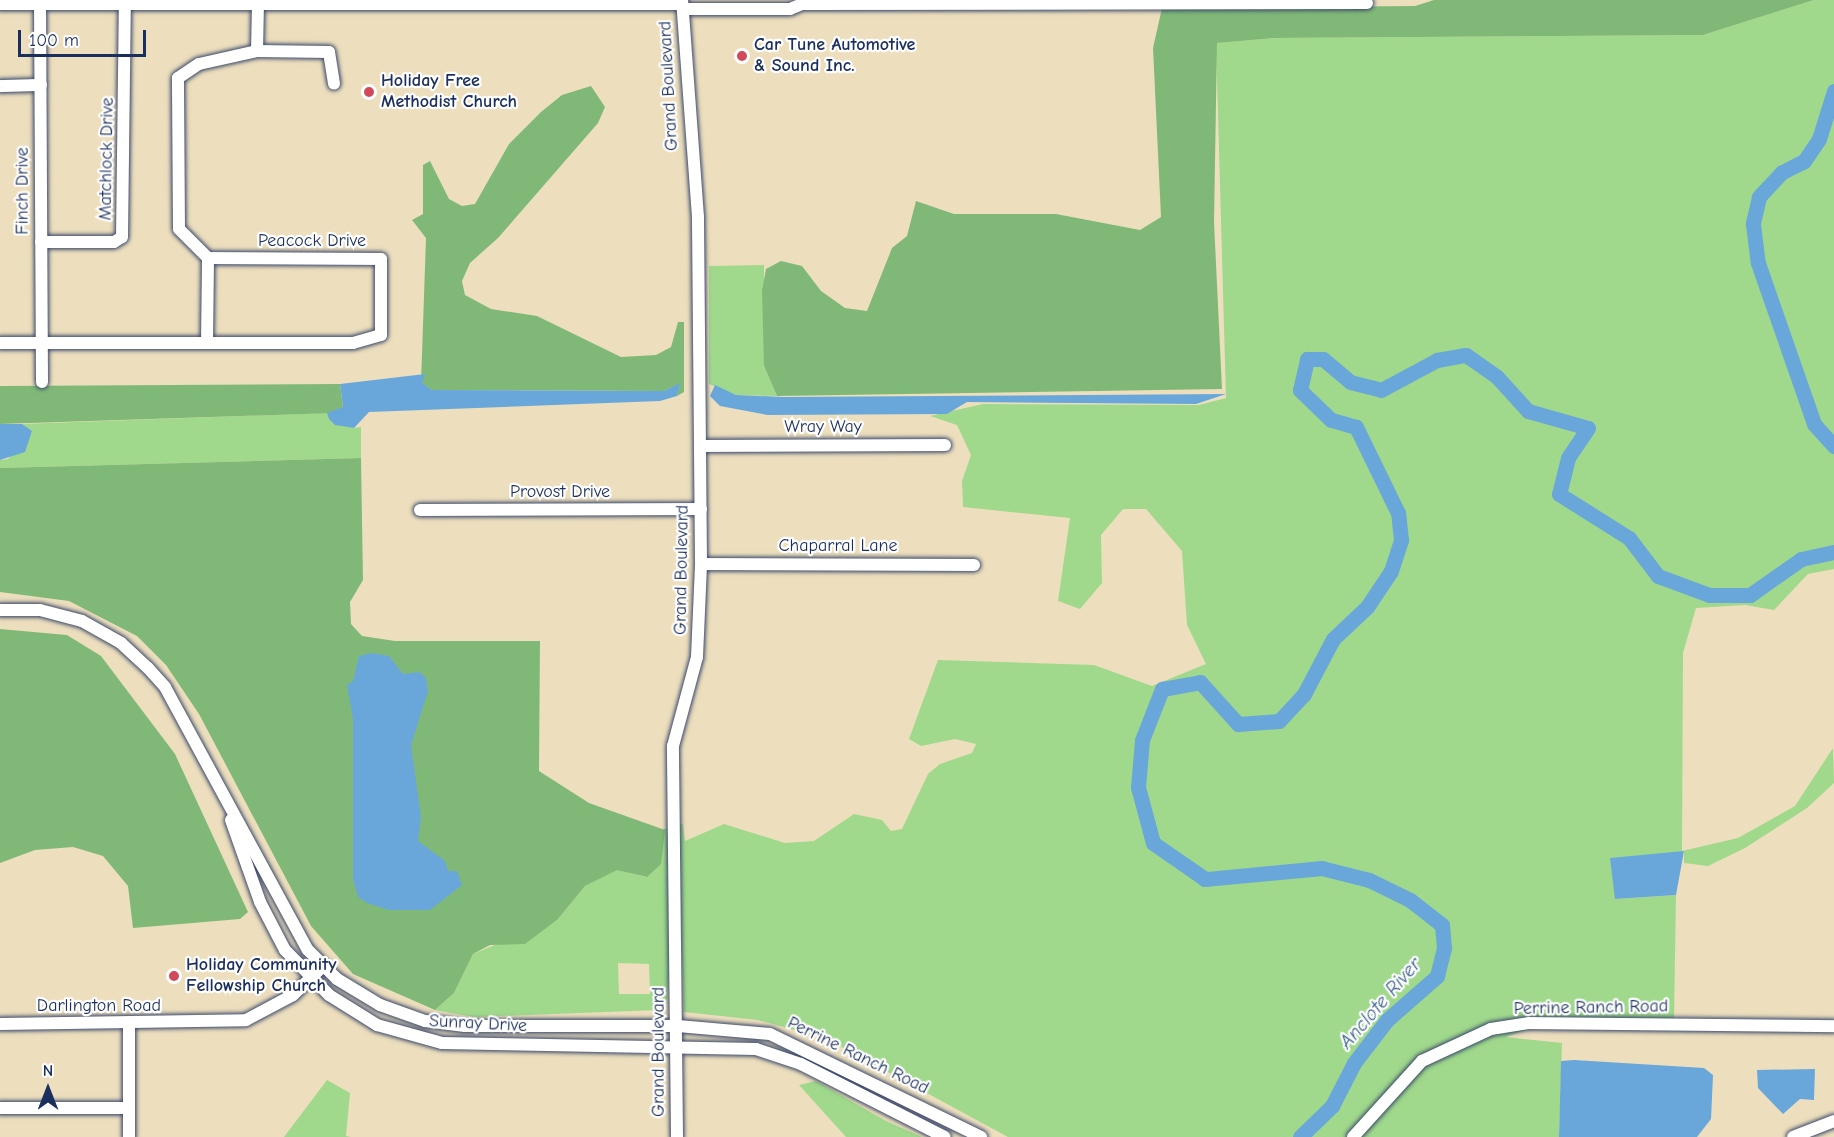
<!DOCTYPE html>
<style>
body{margin:0}
#map{position:relative;width:1834px;height:1137px;overflow:hidden;background:#eddfbd;font-family:"Comic Neue",sans-serif}
div>[style]{position:absolute}
.green>*{inset:0;background:#a0d98b}
.forest>*{inset:0;background:#80b977}
.water>*{inset:0;background:#69a7db}
.river>*{height:15px;margin:-7.5px;padding:0 7.5px;transform-origin:7.5px;border-radius:7.5px;background:#69a7db}
.roads{filter:drop-shadow(0 0 2px #3a496c) drop-shadow(0 0 2px #3a496c)}
.minor>*{height:12px;margin:-6px;padding:0 6px;transform-origin:6px;border-radius:6px;background:#fff}
.dots>*{width:16px;height:16px;translate:-50% -50%;box-sizing:border-box;border:3px solid #fff;border-radius:50%}
span{translate:-50% -50%;white-space:nowrap;text-align:center;line-height:1.15;-webkit-text-stroke:4.5px #fff;paint-order:stroke}
.poi-label{font-size:18px;color:#1b2f5e;font-weight:700}
.left{translate:0 -50%;text-align:left}
.street-label{font-size:18px;color:#1b2f5e}
.water-label{font-size:20px;color:#3a5f90;font-style:italic}
.north{position:absolute;left:18px;top:1059px;width:60px;height:60px;-webkit-text-stroke:4px #fff;paint-order:stroke;rotate:0deg;font-size:16px;font-weight:700;line-height:24px;text-align:center;color:#1b2f5e}
.north::after{content:'';display:block;margin:auto;width:21px;height:27px;background:#1b2f5e;clip-path:polygon(50% 0,100% 100%,50% 72%,0 100%)}
.scale{position:absolute;left:18px;top:30px;width:128px;height:27px;box-sizing:border-box;border:3px solid #1b2f5e;border-top:0;padding-left:8px;font-size:18px;line-height:21px;white-space:nowrap;color:#1b2f5e;-webkit-text-stroke:4px #fff;paint-order:stroke}
</style>
<div id="map">
<div class="green">
<div style="clip-path:polygon(1814px 0,1834px 0,1834px 569px,1808px 574px,1774px 610px,1745px 605px,1696px 608px,1683px 653px,1682px 851px,1738px 838px,1795px 806px,1833px 748px,1834px 783px,1807px 808px,1745px 848px,1708px 866px,1684px 863px,1684px 851px,1615px 899px,1676px 895px,1674px 1019px,1489px 1025px,1421px 1057px,1347px 1137px,1008px 1137px,827px 1039px,758px 1020px,684px 1012px,678px 825px,683px 824px,685px 841px,724px 824px,785px 843px,814px 841px,854px 814px,882px 820px,891px 831px,902px 829px,928px 774px,940px 764px,972px 753px,976px 744px,955px 739px,921px 746px,909px 739px,938px 660px,1094px 665px,1152px 686px,1206px 664px,1187px 625px,1182px 551px,1146px 509px,1123px 509px,1101px 535px,1102px 583px,1080px 609px,1058px 601px,1070px 518px,963px 507px,962px 481px,971px 455px,957px 425px,930px 416px,983px 404px,1199px 405px,1226px 398px,1216px 43px,1276px 38px,1703px 35px)"></div>
<div style="clip-path:polygon(764px 265px,764px 366px,777px 396px,736px 395px,709px 384px,709px 266px)"></div>
<div style="clip-path:polygon(327px 413px,353px 428px,361px 427px,361px 458px,0 468px,0 460px,8px 459px,32px 432px,22px 424px)"></div>
<div style="clip-path:polygon(evenodd,670px 827px,670px 962px,667px 1000px,660px 1010px,473px 1017px,435px 1010px,454px 993px,473px 954px,558px 919px,585px 886px,617px 869px,645px 877px,660px 864px,664px 829px,670px 827px,618px 963px,649px 964px,650px 994px,619px 994px,618px 963px)"></div>
<div style="clip-path:polygon(1527px 1029px,1506px 1037px,1562px 1043px,1559px 1137px,1359px 1137px,1425px 1065px,1492px 1034px)"></div>
<div style="clip-path:polygon(327px 1080px,350px 1093px,346px 1136px,351px 1137px,284px 1137px)"></div>
<div style="clip-path:polygon(816px 1081px,886px 1121px,922px 1137px,846px 1137px,799px 1085px)"></div>
</div>
<div class="forest">
<div style="clip-path:polygon(1434px 0,1814px 0,1703px 35px,1274px 38px,1217px 43px,1214px 222px,1222px 389px,777px 396px,764px 366px,762px 291px,766px 269px,781px 261px,802px 266px,821px 291px,845px 308px,867px 311px,892px 248px,907px 236px,916px 201px,954px 214px,1056px 214px,1140px 230px,1161px 217px,1153px 48px,1162px 8px,1415px 6px)"></div>
<div style="clip-path:polygon(591px 86px,605px 107px,598px 123px,498px 238px,470px 263px,462px 281px,465px 295px,491px 309px,537px 316px,621px 357px,656px 355px,671px 347px,678px 322px,684px 322px,684px 392px,677px 396px,679px 384px,664px 391px,432px 390px,421px 383px,426px 238px,412px 220px,423px 214px,423px 165px,430px 161px,449px 199px,462px 206px,475px 204px,509px 144px,541px 112px,562px 95px)"></div>
<div style="clip-path:polygon(340px 384px,343px 407px,334px 413px,0 424px,0 386px)"></div>
<div style="clip-path:polygon(361px 458px,363px 580px,350px 602px,351px 624px,362px 636px,395px 641px,540px 641px,539px 771px,589px 803px,665px 830px,661px 864px,647px 877px,617px 870px,585px 886px,558px 919px,525px 944px,490px 945px,473px 954px,454px 993px,435px 1010px,353px 974px,311px 926px,199px 714px,166px 665px,137px 636px,69px 601px,0 592px,0 468px)"></div>
<div style="clip-path:polygon(0 629px,67px 635px,101px 656px,175px 754px,248px 912px,240px 919px,133px 928px,128px 886px,103px 856px,73px 847px,35px 850px,0 863px)"></div>
</div>
<div class="water">
<div style="clip-path:polygon(425px 374px,422px 383px,432px 390px,664px 391px,680px 383px,677px 396px,660px 401px,369px 412px,354px 428px,335px 425px,329px 419px,327px 413px,343px 407px,340px 384px)"></div>
<div style="clip-path:polygon(715px 385px,736px 395px,783px 397px,1226px 394px,1196px 404px,967px 402px,947px 414px,768px 415px,720px 406px,710px 396px)"></div>
<div style="clip-path:polygon(0 424px,22px 424px,32px 431px,25px 452px,0 460px)"></div>
<div style="clip-path:polygon(372px 653px,389px 656px,403px 674px,419px 672px,426px 678px,428px 691px,411px 745px,421px 817px,418px 841px,445px 861px,448px 871px,457px 871px,462px 885px,430px 910px,389px 910px,367px 903px,358px 897px,353px 879px,353px 719px,347px 685px,353px 681px,359px 656px)"></div>
<div style="clip-path:polygon(1684px 851px,1676px 895px,1615px 899px,1610px 858px)"></div>
<div style="clip-path:polygon(1574px 1060px,1704px 1068px,1713px 1075px,1711px 1119px,1697px 1137px,1559px 1137px,1561px 1061px)"></div>
<div style="clip-path:polygon(1815px 1069px,1814px 1100px,1800px 1099px,1783px 1114px,1758px 1088px,1757px 1070px)"></div>
</div>
<div class="river">
<div style="left:1834px;top:91px;width:50px;rotate:107.4deg"></div>
<div style="left:1819px;top:139px;width:27px;rotate:124deg"></div>
<div style="left:1804px;top:161px;width:25px;rotate:153deg"></div>
<div style="left:1782px;top:172px;width:34px;rotate:133deg"></div>
<div style="left:1759px;top:197px;width:28px;rotate:103deg"></div>
<div style="left:1753px;top:224px;width:39px;rotate:83deg"></div>
<div style="left:1758px;top:263px;width:170px;rotate:70.8deg"></div>
<div style="left:1814px;top:424px;width:30px;rotate:48deg"></div>
<div style="left:1300px;top:1137px;width:45px;rotate:-44.1deg"></div>
<div style="left:1332px;top:1106px;width:48px;rotate:-62.9deg"></div>
<div style="left:1354px;top:1063px;width:54px;rotate:-52.5deg"></div>
<div style="left:1387px;top:1020px;width:67px;rotate:-41.3deg"></div>
<div style="left:1437px;top:976px;width:29px;rotate:-76deg"></div>
<div style="left:1444px;top:948px;width:23px;rotate:-95deg"></div>
<div style="left:1442px;top:925px;width:41px;rotate:-142deg"></div>
<div style="left:1410px;top:900px;width:46px;rotate:-154deg"></div>
<div style="left:1369px;top:880px;width:49px;rotate:-165.7deg"></div>
<div style="left:1322px;top:868px;width:118px;rotate:174.6deg"></div>
<div style="left:1205px;top:879px;width:63px;rotate:-145.3deg"></div>
<div style="left:1153px;top:843px;width:58px;rotate:-105deg"></div>
<div style="left:1138px;top:787px;width:47px;rotate:-85.1deg"></div>
<div style="left:1142px;top:740px;width:55px;rotate:-68.6deg"></div>
<div style="left:1162px;top:689px;width:39px;rotate:-10deg"></div>
<div style="left:1200px;top:682px;width:57px;rotate:47.9deg"></div>
<div style="left:1238px;top:724px;width:41px;rotate:-4.2deg"></div>
<div style="left:1279px;top:721px;width:37px;rotate:-47deg"></div>
<div style="left:1304px;top:694px;width:62px;rotate:-62.2deg"></div>
<div style="left:1333px;top:639px;width:47px;rotate:-43.3deg"></div>
<div style="left:1367px;top:607px;width:43px;rotate:-56.3deg"></div>
<div style="left:1391px;top:571px;width:33px;rotate:-72deg"></div>
<div style="left:1401px;top:540px;width:27px;rotate:-96deg"></div>
<div style="left:1398px;top:513px;width:96px;rotate:-116deg"></div>
<div style="left:1356px;top:427px;width:26px;rotate:-164deg"></div>
<div style="left:1331px;top:420px;width:43px;rotate:-135.9deg"></div>
<div style="left:1300px;top:390px;width:32px;rotate:-77deg"></div>
<div style="left:1307px;top:359px;width:16px"></div>
<div style="left:1323px;top:359px;width:35px;rotate:40deg"></div>
<div style="left:1350px;top:382px;width:32px;rotate:14deg"></div>
<div style="left:1381px;top:390px;width:64px;rotate:-28.2deg"></div>
<div style="left:1437px;top:360px;width:29px;rotate:-10deg"></div>
<div style="left:1466px;top:355px;width:38px;rotate:35deg"></div>
<div style="left:1497px;top:377px;width:46px;rotate:47.6deg"></div>
<div style="left:1528px;top:411px;width:62px;rotate:15.8deg"></div>
<div style="left:1588px;top:428px;width:36px;rotate:124deg"></div>
<div style="left:1568px;top:458px;width:37px;rotate:104deg"></div>
<div style="left:1559px;top:494px;width:83px;rotate:32.2deg"></div>
<div style="left:1629px;top:538px;width:48px;rotate:52.7deg"></div>
<div style="left:1658px;top:576px;width:54px;rotate:20.4deg"></div>
<div style="left:1709px;top:595px;width:41px"></div>
<div style="left:1750px;top:595px;width:62px;rotate:-35.2deg"></div>
<div style="left:1801px;top:559px;width:34px;rotate:-12deg"></div>
</div>
<div class="roads">
<div class="minor">
<div style="left:40px;top:0;width:382px;rotate:89.7deg"></div>
<div style="left:0;top:4px;width:682px"></div>
<div style="left:683px;top:9px;width:107px"></div>
<div style="left:790px;top:9px;width:13px;rotate:-23deg"></div>
<div style="left:802px;top:4px;width:565px;rotate:-0.1deg"></div>
<div style="left:257px;top:51px;width:72px;rotate:0.8deg"></div>
<div style="left:329px;top:52px;width:32px;rotate:81deg"></div>
<div style="left:0;top:86px;width:41px;rotate:-1.4deg"></div>
<div style="left:41px;top:242px;width:73px"></div>
<div style="left:114px;top:242px;width:9px;rotate:-32deg"></div>
<div style="left:122px;top:237px;width:237px;rotate:-89.3deg"></div>
<div style="left:0;top:343px;width:353px"></div>
<div style="left:353px;top:343px;width:29px;rotate:-16deg"></div>
<div style="left:381px;top:335px;width:76px;rotate:-90deg"></div>
<div style="left:381px;top:259px;width:173px;rotate:-179.7deg"></div>
<div style="left:207px;top:343px;width:85px;rotate:-89.3deg"></div>
<div style="left:208px;top:258px;width:41px;rotate:-135deg"></div>
<div style="left:179px;top:229px;width:151px;rotate:-90.4deg"></div>
<div style="left:178px;top:78px;width:25px;rotate:-34deg"></div>
<div style="left:199px;top:64px;width:59px;rotate:-12.6deg"></div>
<div style="left:257px;top:51px;width:47px;rotate:-88.8deg"></div>
<div style="left:700px;top:446px;width:245px;rotate:-0.2deg"></div>
<div style="left:420px;top:510px;width:281px;rotate:-0.2deg"></div>
<div style="left:701px;top:564px;width:273px;rotate:0.2deg"></div>
<div style="left:0;top:610px;width:40px"></div>
<div style="left:40px;top:610px;width:43px;rotate:14.7deg"></div>
<div style="left:82px;top:621px;width:45px;rotate:29.4deg"></div>
<div style="left:121px;top:643px;width:37px;rotate:43deg"></div>
<div style="left:148px;top:668px;width:25px;rotate:48deg"></div>
<div style="left:165px;top:687px;width:299px;rotate:61.5deg"></div>
<div style="left:308px;top:950px;width:41px;rotate:45deg"></div>
<div style="left:337px;top:979px;width:50px;rotate:31.2deg"></div>
<div style="left:380px;top:1005px;width:48px;rotate:19.6deg"></div>
<div style="left:425px;top:1021px;width:40px;rotate:7.1deg"></div>
<div style="left:465px;top:1026px;width:213px"></div>
<div style="left:678px;top:1026px;width:92px;rotate:5deg"></div>
<div style="left:770px;top:1034px;width:235px;rotate:26deg"></div>
<div style="left:231px;top:820px;width:87px;rotate:70.5deg"></div>
<div style="left:260px;top:902px;width:54px;rotate:62.5deg"></div>
<div style="left:285px;top:950px;width:63px;rotate:45.6deg"></div>
<div style="left:329px;top:995px;width:57px;rotate:32deg"></div>
<div style="left:377px;top:1025px;width:67px;rotate:15.5deg"></div>
<div style="left:442px;top:1043px;width:314px;rotate:1.1deg"></div>
<div style="left:756px;top:1049px;width:47px;rotate:18.4deg"></div>
<div style="left:801px;top:1064px;width:161px;rotate:26.9deg"></div>
<div style="left:0;top:1024px;width:246px;rotate:-0.9deg"></div>
<div style="left:246px;top:1020px;width:53px;rotate:-28deg"></div>
<div style="left:293px;top:995px;width:42px;rotate:-44deg"></div>
<div style="left:129px;top:1024px;width:113px;rotate:90deg"></div>
<div style="left:0;top:1108px;width:129px"></div>
<div style="left:677px;top:1137px;width:391px;rotate:-90.6deg"></div>
<div style="left:673px;top:746px;width:92px;rotate:-74.9deg"></div>
<div style="left:697px;top:657px;width:93px;rotate:-87.5deg"></div>
<div style="left:701px;top:564px;width:347px;rotate:-90.5deg"></div>
<div style="left:698px;top:217px;width:218px;rotate:-94.2deg"></div>
<div style="left:1353px;top:1137px;width:103px;rotate:-47.8deg"></div>
<div style="left:1422px;top:1061px;width:76px;rotate:-24.9deg"></div>
<div style="left:1491px;top:1029px;width:39px;rotate:-9deg"></div>
<div style="left:1530px;top:1023px;width:304px;rotate:0.6deg"></div>
<div style="left:1793px;top:1137px;width:44px;rotate:-21.3deg"></div>
</div>
</div>
<div class="dots">
<div style="left:742px;top:56px;background:#d1495b"></div>
<div style="left:369px;top:92px;background:#d1495b"></div>
<div style="left:174px;top:976px;background:#d1495b"></div>
</div>
<div class="poi-label">
<span class="left" style="left:754px;top:56px">Car Tune Automotive<br>&amp; Sound Inc.</span>
<span class="left" style="left:381px;top:92px">Holiday Free<br>Methodist Church</span>
<span class="left" style="left:186px;top:976px">Holiday Community<br>Fellowship Church</span>
</div>
<div class="street-label">
<span style="left:669px;top:86px;rotate:-93deg">Grand Boulevard</span>
<span style="left:107px;top:159px;rotate:-89deg">Matchlock Drive</span>
<span style="left:23px;top:191px;rotate:-90deg">Finch Drive</span>
<span style="left:312px;top:241px">Peacock Drive</span>
<span style="left:823px;top:427px">Wray Way</span>
<span style="left:560px;top:492px">Provost Drive</span>
<span style="left:838px;top:546px">Chaparral Lane</span>
<span style="left:682px;top:570px;rotate:-89deg">Grand Boulevard</span>
<span style="left:99px;top:1006px">Darlington Road</span>
<span style="left:1591px;top:1008px;rotate:-1deg">Perrine Ranch Road</span>
<span style="left:478px;top:1024px;rotate:3deg">Sunray Drive</span>
<span style="left:659px;top:1052px;rotate:-90deg">Grand Boulevard</span>
<span style="left:858px;top:1056px;rotate:26deg">Perrine Ranch Road</span>
</div>
<div class="water-label">
<span style="left:1380px;top:1003px;rotate:-49deg">Anclote River</span>
</div>
<div class="north">N</div>
<div class="scale">100 m</div>
</div>
